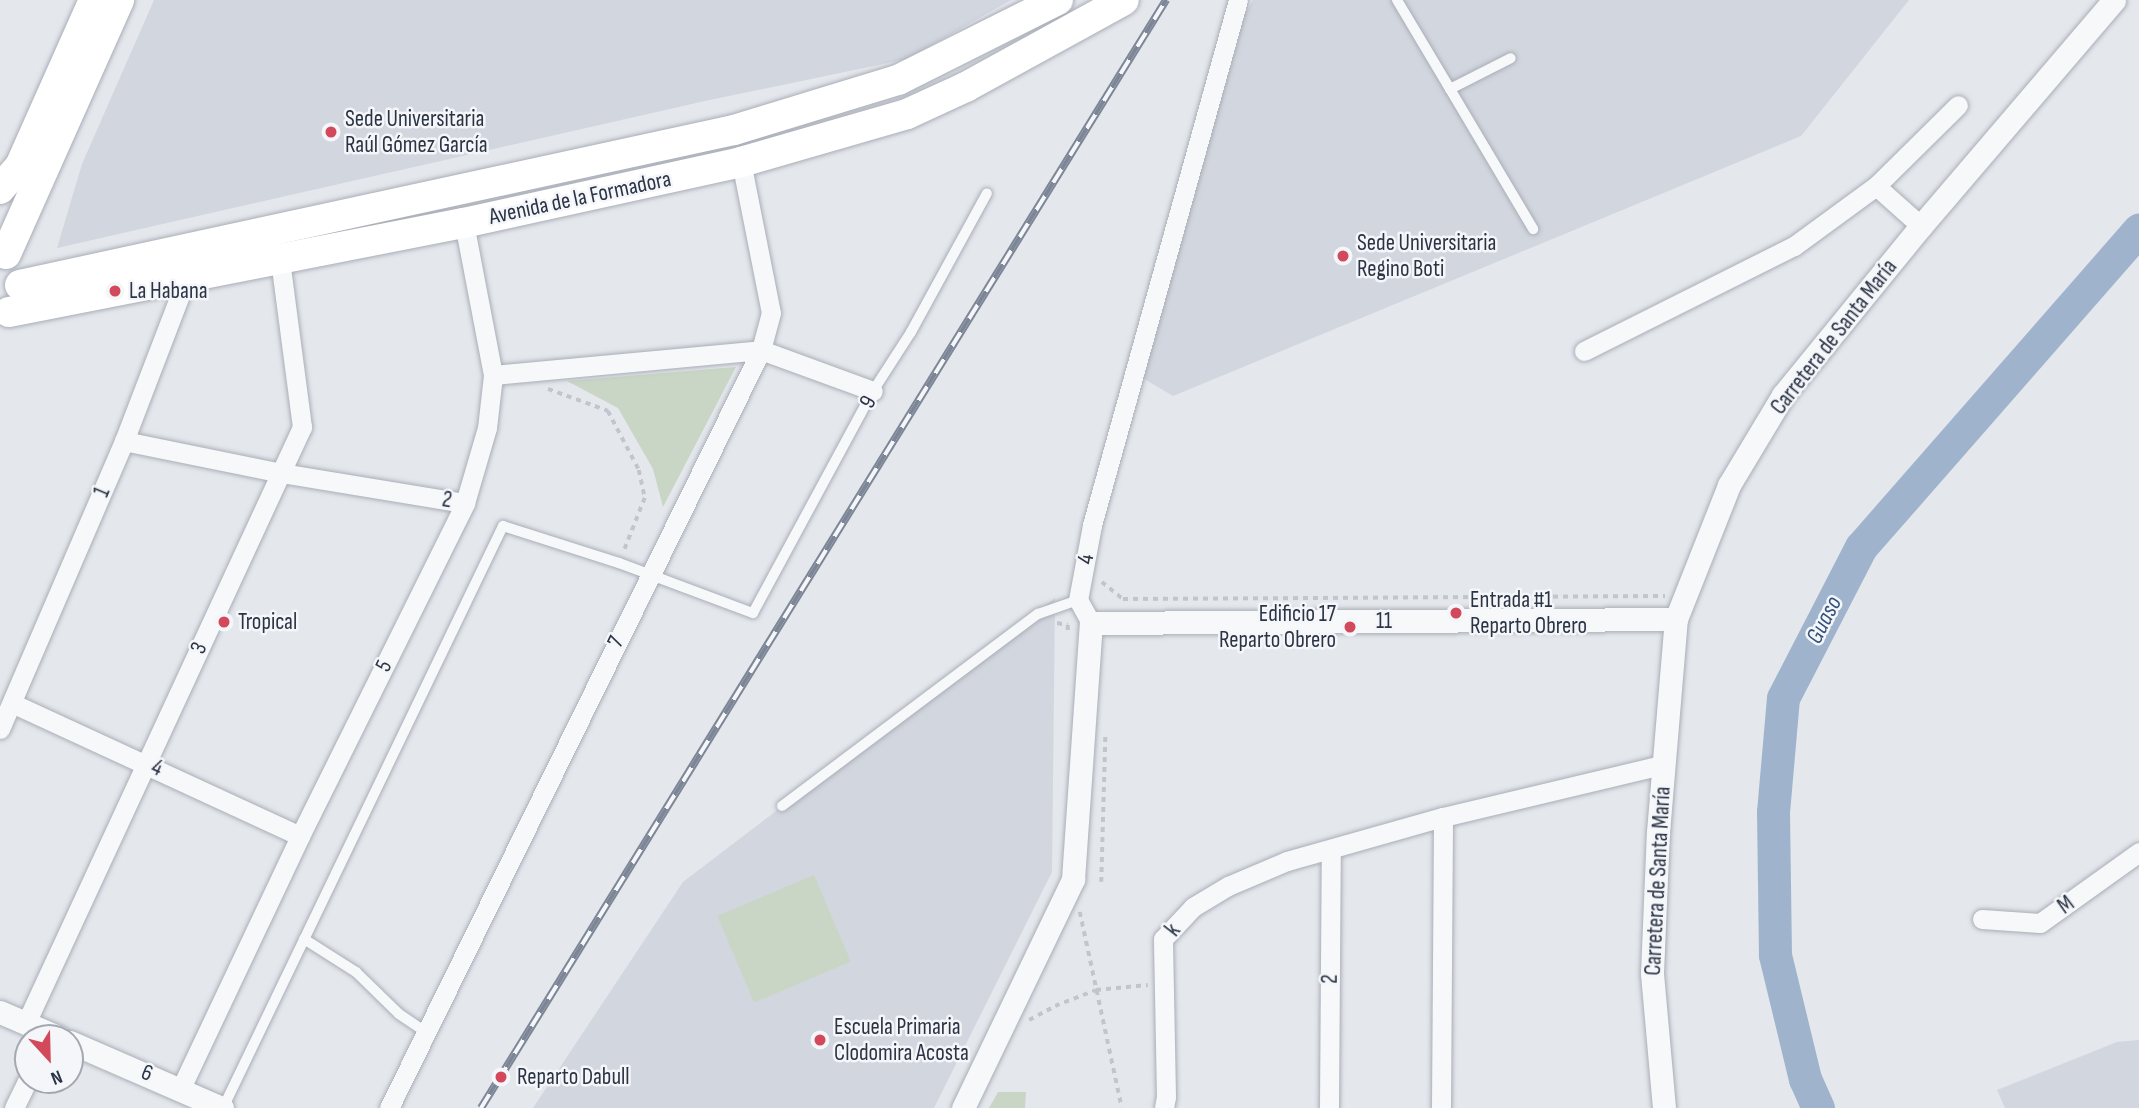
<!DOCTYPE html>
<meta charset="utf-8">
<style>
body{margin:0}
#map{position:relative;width:2139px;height:1108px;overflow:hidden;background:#e4e7ec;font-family:"Sofia Sans Condensed",sans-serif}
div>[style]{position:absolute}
.built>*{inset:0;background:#d2d6de}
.green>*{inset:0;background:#c9d6c5;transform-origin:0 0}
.river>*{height:33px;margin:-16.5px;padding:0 16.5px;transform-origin:16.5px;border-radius:16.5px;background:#9fb4cc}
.path>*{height:3.5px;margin-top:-1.75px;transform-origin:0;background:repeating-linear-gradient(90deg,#c2c5cb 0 5px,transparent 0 10px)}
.roads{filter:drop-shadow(0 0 2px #a9aeb7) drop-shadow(0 0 2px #a9aeb7)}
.service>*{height:10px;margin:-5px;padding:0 5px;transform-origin:5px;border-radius:5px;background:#f7f8fa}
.minor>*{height:19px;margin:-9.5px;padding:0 9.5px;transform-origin:9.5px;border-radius:9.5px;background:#f7f8fa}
.tertiary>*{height:23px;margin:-11.5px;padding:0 11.5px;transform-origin:11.5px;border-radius:11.5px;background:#f7f8fa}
.primary>*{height:30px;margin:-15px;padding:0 15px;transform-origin:15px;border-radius:15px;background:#fff}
.rail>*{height:8px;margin-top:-4px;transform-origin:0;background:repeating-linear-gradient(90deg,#f4f6f9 0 16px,#7d8696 0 32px);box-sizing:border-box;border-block:2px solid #7d8696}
.dots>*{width:19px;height:19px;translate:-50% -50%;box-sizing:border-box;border:4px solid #f4f6f9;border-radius:50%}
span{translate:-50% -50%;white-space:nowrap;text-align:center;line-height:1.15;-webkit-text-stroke:5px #f4f6f9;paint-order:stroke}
.poi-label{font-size:23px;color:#2b3445}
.left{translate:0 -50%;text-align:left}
.right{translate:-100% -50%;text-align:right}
.street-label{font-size:23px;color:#2b3445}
.water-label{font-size:24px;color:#34527a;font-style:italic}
.north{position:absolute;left:14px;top:1024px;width:70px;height:70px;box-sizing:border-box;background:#f4f6f9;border:2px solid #a4a8b1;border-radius:50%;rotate:158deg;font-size:19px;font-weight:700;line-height:28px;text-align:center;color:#2b3445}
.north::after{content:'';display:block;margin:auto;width:24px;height:32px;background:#d1495b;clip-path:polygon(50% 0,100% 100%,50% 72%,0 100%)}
</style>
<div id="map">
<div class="built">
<div style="clip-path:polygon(154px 0,1011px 0,907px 59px,705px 101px,57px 248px,82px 164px)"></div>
<div style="clip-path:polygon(1253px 0,1909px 0,1801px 136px,1173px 396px,1141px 377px,1245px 14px)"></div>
<div style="clip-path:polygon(1055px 598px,1052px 872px,934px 1108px,533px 1108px,683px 882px)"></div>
<div style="clip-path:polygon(2139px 1040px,2139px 1108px,2005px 1108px,1997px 1090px,2117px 1042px)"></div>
</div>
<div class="green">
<div style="clip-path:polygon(736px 367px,663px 507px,653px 469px,618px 408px,567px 381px)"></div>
<div style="left:814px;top:875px;width:94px;height:105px;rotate:67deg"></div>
<div style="clip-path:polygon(998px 1092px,1026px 1092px,1025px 1108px,989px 1108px)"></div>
</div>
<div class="river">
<div style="left:1818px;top:1108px;width:32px;rotate:-114deg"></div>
<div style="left:1805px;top:1079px;width:128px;rotate:-103.6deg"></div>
<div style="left:1775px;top:955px;width:143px;rotate:-90.8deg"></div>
<div style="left:1773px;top:812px;width:114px;rotate:-85deg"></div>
<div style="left:1783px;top:698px;width:170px;rotate:-62.7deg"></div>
<div style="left:1861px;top:547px;width:422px;rotate:-48.8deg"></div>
</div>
<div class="path">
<div style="left:548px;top:389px;width:64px;rotate:20.1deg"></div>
<div style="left:608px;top:411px;width:67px;rotate:62.3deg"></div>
<div style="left:639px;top:470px;width:29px;rotate:78deg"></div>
<div style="left:645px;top:498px;width:57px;rotate:111.6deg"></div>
<div style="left:1102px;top:582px;width:27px;rotate:39deg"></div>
<div style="left:1123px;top:599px;width:542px;rotate:-0.32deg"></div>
<div style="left:1057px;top:623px;width:11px;rotate:10deg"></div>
<div style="left:1068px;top:625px;width:9px;rotate:90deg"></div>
<div style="left:1101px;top:882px;width:145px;rotate:-88.4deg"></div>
<div style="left:1080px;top:912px;width:200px;rotate:77.9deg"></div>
<div style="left:1029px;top:1020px;width:30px;rotate:-28deg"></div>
<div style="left:1055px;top:1006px;width:44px;rotate:-21.3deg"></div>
<div style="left:1096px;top:990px;width:52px;rotate:-5.5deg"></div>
</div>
<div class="roads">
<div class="service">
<div style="left:1397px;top:0;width:104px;rotate:59.2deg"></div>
<div style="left:1450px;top:89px;width:68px;rotate:-26.9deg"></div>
<div style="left:1450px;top:89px;width:163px;rotate:59.3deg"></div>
<div style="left:782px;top:806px;width:320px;rotate:-36.9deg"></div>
<div style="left:1038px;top:614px;width:42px;rotate:-19.3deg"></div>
<div style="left:304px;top:939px;width:62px;rotate:32.4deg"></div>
<div style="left:356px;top:972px;width:60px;rotate:44.3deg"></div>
<div style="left:399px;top:1014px;width:32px;rotate:34deg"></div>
<div style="left:223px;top:1108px;width:646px;rotate:-64.31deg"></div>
<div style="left:503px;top:526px;width:122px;rotate:17.7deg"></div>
<div style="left:619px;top:563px;width:143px;rotate:20.5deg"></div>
<div style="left:753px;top:613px;width:252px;rotate:-61.6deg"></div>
<div style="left:873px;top:391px;width:70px;rotate:-57.2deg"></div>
<div style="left:911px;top:332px;width:158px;rotate:-61.3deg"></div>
</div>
<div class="minor">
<div style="left:1876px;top:186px;width:115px;rotate:-44.6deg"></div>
<div style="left:1584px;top:351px;width:235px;rotate:-26.6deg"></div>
<div style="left:1794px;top:246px;width:102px;rotate:-36.2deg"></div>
<div style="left:1876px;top:186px;width:60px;rotate:41.6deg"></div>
<div style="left:493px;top:375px;width:269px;rotate:-5.3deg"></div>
<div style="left:761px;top:350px;width:119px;rotate:20.1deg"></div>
<div style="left:124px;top:441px;width:160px;rotate:11.5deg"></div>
<div style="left:281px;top:473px;width:186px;rotate:9.3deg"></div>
<div style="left:1091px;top:623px;width:26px;rotate:-119deg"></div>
<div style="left:1078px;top:600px;width:76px;rotate:-79.4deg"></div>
<div style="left:1092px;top:525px;width:545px;rotate:-74.46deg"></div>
<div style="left:12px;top:703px;width:317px;rotate:24.8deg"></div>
<div style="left:0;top:729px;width:314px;rotate:-66.7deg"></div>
<div style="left:124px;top:441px;width:176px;rotate:-69deg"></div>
<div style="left:187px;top:277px;width:9px;rotate:-96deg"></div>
<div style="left:1982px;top:919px;width:58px;rotate:3.9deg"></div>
<div style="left:2040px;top:923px;width:122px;rotate:-35.6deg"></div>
<div style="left:26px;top:1023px;width:657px;rotate:-65.15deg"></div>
<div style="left:302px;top:427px;width:169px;rotate:-97.5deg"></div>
<div style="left:181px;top:1088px;width:279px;rotate:-64.7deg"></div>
<div style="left:300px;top:836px;width:372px;rotate:-63.6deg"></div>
<div style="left:465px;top:503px;width:78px;rotate:-73.7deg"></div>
<div style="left:487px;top:428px;width:53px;rotate:-83.5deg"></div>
<div style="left:493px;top:375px;width:155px;rotate:-100.8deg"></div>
<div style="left:14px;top:1108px;width:32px;rotate:-64deg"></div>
<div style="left:389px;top:1108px;width:844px;rotate:-63.86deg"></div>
<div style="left:761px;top:350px;width:38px;rotate:-75deg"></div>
<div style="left:771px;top:313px;width:154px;rotate:-101.2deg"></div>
<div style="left:1164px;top:1108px;width:11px;rotate:-80deg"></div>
<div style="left:1166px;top:1097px;width:158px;rotate:-91.1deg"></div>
<div style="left:1163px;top:939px;width:44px;rotate:-46.8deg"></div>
<div style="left:1193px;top:907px;width:41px;rotate:-31deg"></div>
<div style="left:1228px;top:886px;width:64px;rotate:-23deg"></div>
<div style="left:1287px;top:861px;width:162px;rotate:-15.8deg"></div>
<div style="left:1443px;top:817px;width:228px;rotate:-13.4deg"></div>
<div style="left:1329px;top:1108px;width:258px;rotate:-89.6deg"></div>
<div style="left:1441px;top:1108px;width:291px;rotate:-89.6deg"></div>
</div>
<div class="tertiary">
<div style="left:0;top:1012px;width:65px;rotate:23.4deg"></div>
<div style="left:70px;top:1042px;width:166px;rotate:23.5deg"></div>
<div style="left:963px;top:1108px;width:254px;rotate:-64.3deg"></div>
<div style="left:1073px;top:879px;width:257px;rotate:-86deg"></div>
<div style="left:1091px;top:623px;width:585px;rotate:-0.39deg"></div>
<div style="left:1664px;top:1108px;width:136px;rotate:-95.1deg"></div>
<div style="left:1652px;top:973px;width:141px;rotate:-87.6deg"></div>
<div style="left:1658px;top:832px;width:214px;rotate:-85.2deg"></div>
<div style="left:1676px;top:619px;width:144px;rotate:-68.4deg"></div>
<div style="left:1729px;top:485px;width:105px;rotate:-59deg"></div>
<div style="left:1783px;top:395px;width:218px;rotate:-50.8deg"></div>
<div style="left:1921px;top:226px;width:297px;rotate:-49.5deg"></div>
</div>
<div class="primary">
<div style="left:0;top:189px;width:30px;rotate:-49deg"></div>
<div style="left:20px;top:166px;width:182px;rotate:-66deg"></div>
<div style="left:6px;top:254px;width:278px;rotate:-66deg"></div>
<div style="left:20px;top:285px;width:731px;rotate:-12.25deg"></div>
<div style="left:734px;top:130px;width:171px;rotate:-17deg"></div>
<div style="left:898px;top:80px;width:179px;rotate:-26.6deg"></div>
<div style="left:9px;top:312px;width:464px;rotate:-11.1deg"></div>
<div style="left:464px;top:223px;width:284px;rotate:-12.4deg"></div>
<div style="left:741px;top:162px;width:173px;rotate:-16.1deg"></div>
<div style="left:907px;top:114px;width:65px;rotate:-24.6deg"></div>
<div style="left:966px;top:87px;width:180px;rotate:-28.8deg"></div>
</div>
</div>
<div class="rail">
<div style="left:481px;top:1108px;width:1303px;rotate:-58.27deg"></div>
</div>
<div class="dots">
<div style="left:331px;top:132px;background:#d1495b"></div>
<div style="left:1343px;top:256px;background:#d1495b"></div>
<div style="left:115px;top:291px;background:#d1495b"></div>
<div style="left:1456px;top:613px;background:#d1495b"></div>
<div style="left:224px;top:622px;background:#d1495b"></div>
<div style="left:1350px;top:627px;background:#d1495b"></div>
<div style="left:820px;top:1040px;background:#d1495b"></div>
<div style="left:501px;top:1077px;background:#d1495b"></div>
</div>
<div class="poi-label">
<span class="left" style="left:345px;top:132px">Sede Universitaria<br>Raúl Gómez García</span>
<span class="left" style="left:1357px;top:256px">Sede Universitaria<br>Regino Boti</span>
<span class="left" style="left:129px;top:291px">La Habana</span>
<span class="left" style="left:1470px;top:613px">Entrada #1<br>Reparto Obrero</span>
<span class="right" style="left:1336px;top:627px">Edificio 17<br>Reparto Obrero</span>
<span class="left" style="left:238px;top:622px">Tropical</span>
<span class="left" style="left:834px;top:1040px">Escuela Primaria<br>Clodomira Acosta</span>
<span class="left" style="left:517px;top:1077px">Reparto Dabull</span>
</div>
<div class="street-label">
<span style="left:580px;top:198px;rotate:-12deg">Avenida de la Formadora</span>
<span style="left:1834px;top:337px;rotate:-52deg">Carretera de Santa María</span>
<span style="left:868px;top:402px;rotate:-61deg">9</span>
<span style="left:102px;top:492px;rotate:-67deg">1</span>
<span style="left:447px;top:500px;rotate:9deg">2</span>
<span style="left:1086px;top:559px;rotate:-80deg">4</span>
<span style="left:1384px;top:621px">11</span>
<span style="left:616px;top:642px;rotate:-64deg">7</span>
<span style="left:199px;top:648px;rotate:-65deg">3</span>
<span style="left:384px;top:666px;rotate:-64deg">5</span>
<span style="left:157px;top:768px;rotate:25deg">4</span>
<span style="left:1658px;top:881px;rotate:-87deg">Carretera de Santa María</span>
<span style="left:2066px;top:905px;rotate:-36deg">M</span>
<span style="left:1173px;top:930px;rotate:-52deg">k</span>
<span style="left:1330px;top:979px;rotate:-90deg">2</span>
<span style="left:147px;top:1073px;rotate:22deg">6</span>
</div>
<div class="water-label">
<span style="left:1824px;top:620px;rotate:-63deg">Guaso</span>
</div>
<div class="north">N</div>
</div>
